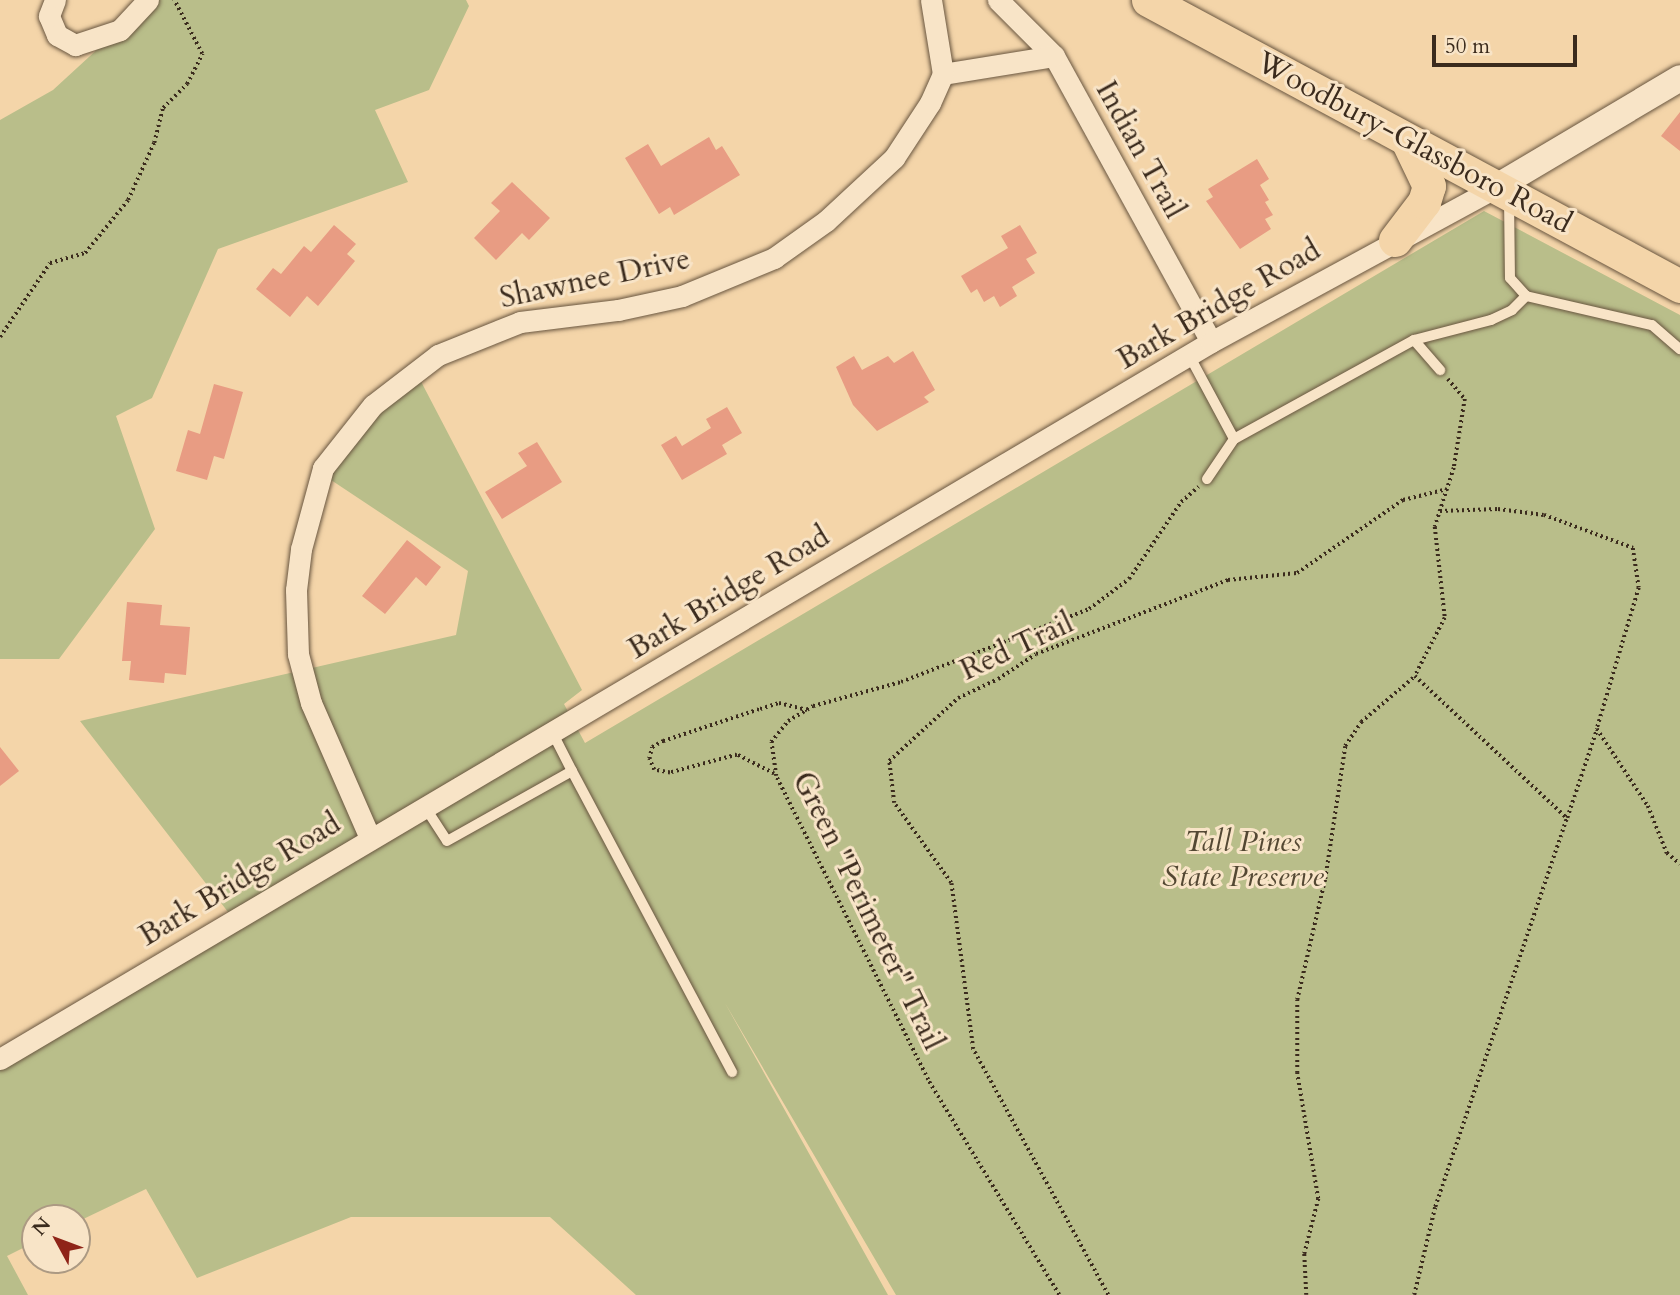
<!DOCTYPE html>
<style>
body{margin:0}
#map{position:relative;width:1680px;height:1295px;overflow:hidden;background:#f4d5a9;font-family:Cardo,serif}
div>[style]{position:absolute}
.green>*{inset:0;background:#b9be8a}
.building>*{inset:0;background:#e89c83}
.path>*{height:3.5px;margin-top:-1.75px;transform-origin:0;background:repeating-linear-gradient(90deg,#3b2b1d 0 2px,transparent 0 5.5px)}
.roads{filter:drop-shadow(0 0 2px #695640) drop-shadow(0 0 2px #695640)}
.service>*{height:10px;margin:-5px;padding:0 5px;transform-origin:5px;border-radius:5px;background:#f8e4c7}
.minor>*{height:21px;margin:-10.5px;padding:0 10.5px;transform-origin:10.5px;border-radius:10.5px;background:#f8e4c7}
.tertiary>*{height:26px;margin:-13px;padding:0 13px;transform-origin:13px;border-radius:13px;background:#f8e4c7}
.primary>*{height:33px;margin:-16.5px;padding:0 16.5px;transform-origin:16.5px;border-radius:16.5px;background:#f4d5a9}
span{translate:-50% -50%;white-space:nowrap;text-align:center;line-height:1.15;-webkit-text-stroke:6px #f8e4c7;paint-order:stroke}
.street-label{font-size:30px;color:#3b2b1d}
.park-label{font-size:30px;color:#544833;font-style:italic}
.north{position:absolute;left:21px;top:1204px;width:70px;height:70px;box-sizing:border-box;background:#f8e4c7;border:2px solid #ac9a83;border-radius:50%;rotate:311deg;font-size:19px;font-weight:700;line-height:28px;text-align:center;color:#3b2b1d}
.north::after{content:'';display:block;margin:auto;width:24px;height:32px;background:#8f2418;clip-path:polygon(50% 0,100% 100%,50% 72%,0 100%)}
.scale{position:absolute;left:1432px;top:35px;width:145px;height:32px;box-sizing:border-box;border:4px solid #3b2b1d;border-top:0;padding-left:9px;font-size:21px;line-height:24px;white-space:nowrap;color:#3b2b1d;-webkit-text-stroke:5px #f8e4c7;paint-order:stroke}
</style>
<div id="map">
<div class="green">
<div style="clip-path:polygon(151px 0,466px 0,469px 6px,429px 90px,375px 110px,408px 182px,218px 249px,152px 398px,116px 416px,155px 529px,59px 659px,0 659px,0 120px,53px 90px)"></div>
<div style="clip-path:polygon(1484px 211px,1680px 315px,1680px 1295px,896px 1295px,725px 1003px,888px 1295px,636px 1295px,550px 1217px,351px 1217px,197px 1278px,146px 1189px,77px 1222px,77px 1218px,35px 1218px,35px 1242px,7px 1256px,28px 1295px,0 1295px,0 1060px,235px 921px,80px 721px,456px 635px,468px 571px,325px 476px,415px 370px,582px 690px,564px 704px,585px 743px)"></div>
</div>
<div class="building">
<div style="clip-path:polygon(1680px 112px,1680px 151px,1661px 136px)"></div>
<div style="clip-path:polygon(709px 137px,716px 150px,722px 146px,740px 175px,674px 215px,670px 207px,659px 214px,625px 158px,648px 144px,661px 166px)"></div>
<div style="clip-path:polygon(1257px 159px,1269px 179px,1260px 185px,1269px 200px,1265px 202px,1273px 215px,1265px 219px,1271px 229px,1240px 249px,1206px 201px,1213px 197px,1208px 189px)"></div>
<div style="clip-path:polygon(512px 182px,550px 218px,529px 240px,522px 233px,496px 260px,474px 238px,500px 211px,491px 203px)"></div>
<div style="clip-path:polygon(334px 225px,356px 244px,347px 254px,355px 261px,318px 306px,307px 296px,290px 317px,256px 289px,273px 268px,281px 274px,304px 246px,311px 252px)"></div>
<div style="clip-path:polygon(1020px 225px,1037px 253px,1026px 259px,1035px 273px,1012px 287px,1017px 296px,1000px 307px,994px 296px,984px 302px,977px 289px,971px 293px,961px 276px,1008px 248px,1001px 236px)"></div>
<div style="clip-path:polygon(913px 351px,935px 390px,924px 397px,929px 402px,877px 431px,853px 405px,836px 367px,854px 356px,862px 370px,888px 356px,894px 363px)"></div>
<div style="clip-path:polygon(214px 384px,243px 392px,224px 459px,214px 456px,207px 480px,176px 471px,188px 430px,200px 434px)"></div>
<div style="clip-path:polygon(727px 407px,742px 433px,722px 445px,727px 454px,682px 480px,661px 445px,676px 436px,682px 446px,711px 428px,706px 419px)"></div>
<div style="clip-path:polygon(537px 442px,562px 482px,502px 519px,485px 492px,527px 466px,518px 453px)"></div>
<div style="clip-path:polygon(407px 540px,441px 567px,426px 586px,416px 577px,385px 614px,362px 596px)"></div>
<div style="clip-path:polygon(127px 602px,162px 605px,160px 625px,190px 627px,186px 675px,165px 673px,164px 683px,129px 680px,131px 661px,122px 661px)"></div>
<div style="clip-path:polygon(0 747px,19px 771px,0 786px)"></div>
</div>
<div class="path">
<div style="left:0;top:337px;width:89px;rotate:-56deg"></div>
<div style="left:50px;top:263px;width:36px;rotate:-16deg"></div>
<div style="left:85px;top:253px;width:68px;rotate:-50.9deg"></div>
<div style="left:128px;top:200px;width:63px;rotate:-65.5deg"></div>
<div style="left:154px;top:143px;width:36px;rotate:-76deg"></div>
<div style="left:163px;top:108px;width:34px;rotate:-45deg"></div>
<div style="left:187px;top:84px;width:34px;rotate:-63deg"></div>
<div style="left:202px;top:54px;width:61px;rotate:-117.4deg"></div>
<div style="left:1448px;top:379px;width:26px;rotate:50deg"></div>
<div style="left:1465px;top:399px;width:70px;rotate:99.1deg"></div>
<div style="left:1454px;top:468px;width:62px;rotate:107.9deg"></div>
<div style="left:1435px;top:527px;width:92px;rotate:83.7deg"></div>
<div style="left:1445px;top:618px;width:65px;rotate:117.3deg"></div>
<div style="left:1415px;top:676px;width:208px;rotate:43.1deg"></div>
<div style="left:1567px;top:818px;width:94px;rotate:-71.4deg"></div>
<div style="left:1597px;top:729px;width:92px;rotate:56.5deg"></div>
<div style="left:1648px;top:806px;width:51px;rotate:68deg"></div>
<div style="left:1667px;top:853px;width:17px;rotate:40deg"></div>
<div style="left:1440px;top:511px;width:58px;rotate:-2deg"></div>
<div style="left:1498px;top:509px;width:46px;rotate:7.4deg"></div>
<div style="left:1544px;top:515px;width:95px;rotate:20.3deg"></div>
<div style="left:1633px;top:548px;width:40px;rotate:81.5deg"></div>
<div style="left:1639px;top:588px;width:147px;rotate:106.6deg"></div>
<div style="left:774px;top:774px;width:42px;rotate:-152.8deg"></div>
<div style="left:737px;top:755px;width:69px;rotate:165deg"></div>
<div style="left:670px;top:773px;width:16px;rotate:-169deg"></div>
<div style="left:654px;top:770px;width:12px;rotate:-114deg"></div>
<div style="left:649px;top:759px;width:12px;rotate:-76deg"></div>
<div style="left:652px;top:747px;width:13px;rotate:-29deg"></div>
<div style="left:663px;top:741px;width:102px;rotate:-18.3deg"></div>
<div style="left:760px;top:709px;width:20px;rotate:-18deg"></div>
<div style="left:779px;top:703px;width:29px;rotate:14deg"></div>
<div style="left:1059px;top:1295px;width:252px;rotate:-121.4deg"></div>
<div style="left:928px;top:1080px;width:340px;rotate:-116.6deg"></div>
<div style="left:776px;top:776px;width:34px;rotate:-98deg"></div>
<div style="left:771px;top:742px;width:27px;rotate:-51deg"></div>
<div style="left:788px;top:721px;width:29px;rotate:-31deg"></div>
<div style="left:813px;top:706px;width:91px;rotate:-15.3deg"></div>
<div style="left:901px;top:682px;width:202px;rotate:-21.2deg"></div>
<div style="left:1089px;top:609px;width:50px;rotate:-36.9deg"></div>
<div style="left:1129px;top:579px;width:93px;rotate:-56deg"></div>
<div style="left:1181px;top:502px;width:23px;rotate:-41deg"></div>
<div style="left:1108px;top:1295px;width:281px;rotate:-118.8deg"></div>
<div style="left:973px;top:1049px;width:167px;rotate:-97.5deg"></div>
<div style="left:951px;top:883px;width:98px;rotate:-125.5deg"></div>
<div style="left:894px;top:803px;width:42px;rotate:-96.8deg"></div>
<div style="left:889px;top:761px;width:93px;rotate:-42.4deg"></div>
<div style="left:958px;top:698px;width:44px;rotate:-25.4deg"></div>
<div style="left:998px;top:679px;width:45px;rotate:-33.3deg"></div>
<div style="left:1036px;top:654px;width:206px;rotate:-21.1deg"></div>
<div style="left:1228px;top:580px;width:69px;rotate:-5.8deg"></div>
<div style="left:1297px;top:573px;width:129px;rotate:-34.6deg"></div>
<div style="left:1403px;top:500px;width:45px;rotate:-14deg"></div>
<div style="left:1306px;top:1295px;width:41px;rotate:-92.8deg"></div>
<div style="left:1304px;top:1254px;width:57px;rotate:-75.7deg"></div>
<div style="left:1318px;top:1199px;width:128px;rotate:-99.5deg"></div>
<div style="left:1297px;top:1073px;width:73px;rotate:-90deg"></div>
<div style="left:1297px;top:1000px;width:124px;rotate:-77deg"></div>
<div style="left:1325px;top:879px;width:134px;rotate:-81.4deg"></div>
<div style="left:1345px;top:746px;width:29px;rotate:-56deg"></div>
<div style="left:1361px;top:722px;width:71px;rotate:-40.4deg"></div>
<div style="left:1414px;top:1295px;width:90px;rotate:-76.6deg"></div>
<div style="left:1435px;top:1207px;width:411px;rotate:-71.3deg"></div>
</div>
<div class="roads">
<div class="service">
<div style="left:1509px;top:198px;width:80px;rotate:89.3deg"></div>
<div style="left:1510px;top:278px;width:24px;rotate:48deg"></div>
<div style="left:1526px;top:296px;width:129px;rotate:13deg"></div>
<div style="left:1652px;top:325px;width:37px;rotate:41deg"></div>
<div style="left:1414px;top:340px;width:40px;rotate:49deg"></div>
<div style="left:1189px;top:355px;width:95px;rotate:61.8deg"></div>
<div style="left:1207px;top:479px;width:48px;rotate:-56deg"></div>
<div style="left:1234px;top:439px;width:205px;rotate:-28.8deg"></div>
<div style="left:1414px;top:340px;width:80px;rotate:-14.6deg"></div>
<div style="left:1491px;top:320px;width:23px;rotate:-25deg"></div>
<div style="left:1512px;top:310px;width:20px;rotate:-45deg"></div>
<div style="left:572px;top:771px;width:341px;rotate:62deg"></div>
<div style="left:425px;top:807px;width:40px;rotate:57.1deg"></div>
<div style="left:447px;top:841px;width:143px;rotate:-29.2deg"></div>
<div style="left:572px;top:771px;width:44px;rotate:-117.1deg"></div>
</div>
<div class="minor">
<div style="left:55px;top:0;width:17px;rotate:111deg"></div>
<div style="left:49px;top:16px;width:21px;rotate:67deg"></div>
<div style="left:57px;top:35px;width:21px;rotate:29deg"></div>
<div style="left:75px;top:45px;width:47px;rotate:-18.4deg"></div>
<div style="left:120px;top:30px;width:41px;rotate:-47deg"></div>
<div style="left:998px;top:0;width:79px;rotate:45deg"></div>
<div style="left:1054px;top:56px;width:326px;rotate:61.2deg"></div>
<div style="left:943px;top:74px;width:112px;rotate:-9.2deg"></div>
<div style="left:370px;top:838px;width:147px;rotate:-113.6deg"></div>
<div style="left:311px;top:703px;width:51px;rotate:-104.9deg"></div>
<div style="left:298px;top:654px;width:64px;rotate:-91.8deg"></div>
<div style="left:296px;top:590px;width:41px;rotate:-83deg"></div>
<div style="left:301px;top:549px;width:84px;rotate:-74.8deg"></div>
<div style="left:323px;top:468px;width:80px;rotate:-51.6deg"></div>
<div style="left:373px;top:405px;width:82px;rotate:-37.6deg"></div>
<div style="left:438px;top:355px;width:88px;rotate:-21.9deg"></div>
<div style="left:520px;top:322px;width:99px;rotate:-7deg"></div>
<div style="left:618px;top:310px;width:66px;rotate:-12.3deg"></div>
<div style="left:682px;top:296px;width:100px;rotate:-22.4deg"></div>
<div style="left:774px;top:258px;width:64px;rotate:-35.4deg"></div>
<div style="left:826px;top:221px;width:93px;rotate:-42.8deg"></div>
<div style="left:894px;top:158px;width:66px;rotate:-56.8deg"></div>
<div style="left:930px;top:103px;width:32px;rotate:-66deg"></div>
<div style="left:943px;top:74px;width:75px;rotate:-99.2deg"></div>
<div style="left:0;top:1059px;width:1407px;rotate:-30.63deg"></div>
<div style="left:1211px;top:342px;width:323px;rotate:-28.5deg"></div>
</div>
<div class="tertiary">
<div style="left:1495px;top:188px;width:215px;rotate:-30.7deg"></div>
</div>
<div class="primary">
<div style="left:1148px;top:0;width:604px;rotate:28.26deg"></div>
<div style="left:1395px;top:240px;width:48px;rotate:-52.7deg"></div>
<div style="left:1424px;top:202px;width:17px;rotate:-73deg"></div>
<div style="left:1429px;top:186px;width:51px;rotate:-115.6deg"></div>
</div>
</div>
<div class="street-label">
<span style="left:1414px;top:143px;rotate:28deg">Woodbury-Glassboro Road</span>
<span style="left:1140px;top:150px;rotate:61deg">Indian Trail</span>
<span style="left:595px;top:279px;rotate:-12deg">Shawnee Drive</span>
<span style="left:1219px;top:305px;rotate:-30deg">Bark Bridge Road</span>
<span style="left:729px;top:593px;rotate:-31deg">Bark Bridge Road</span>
<span style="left:1017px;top:647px;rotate:-25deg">Red Trail</span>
<span style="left:240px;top:880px;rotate:-31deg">Bark Bridge Road</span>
<span style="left:868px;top:911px;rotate:64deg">Green "Perimeter" Trail</span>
</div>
<div class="park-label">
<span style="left:1243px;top:859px">Tall Pines<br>State Preserve</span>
</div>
<div class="north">N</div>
<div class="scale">50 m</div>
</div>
